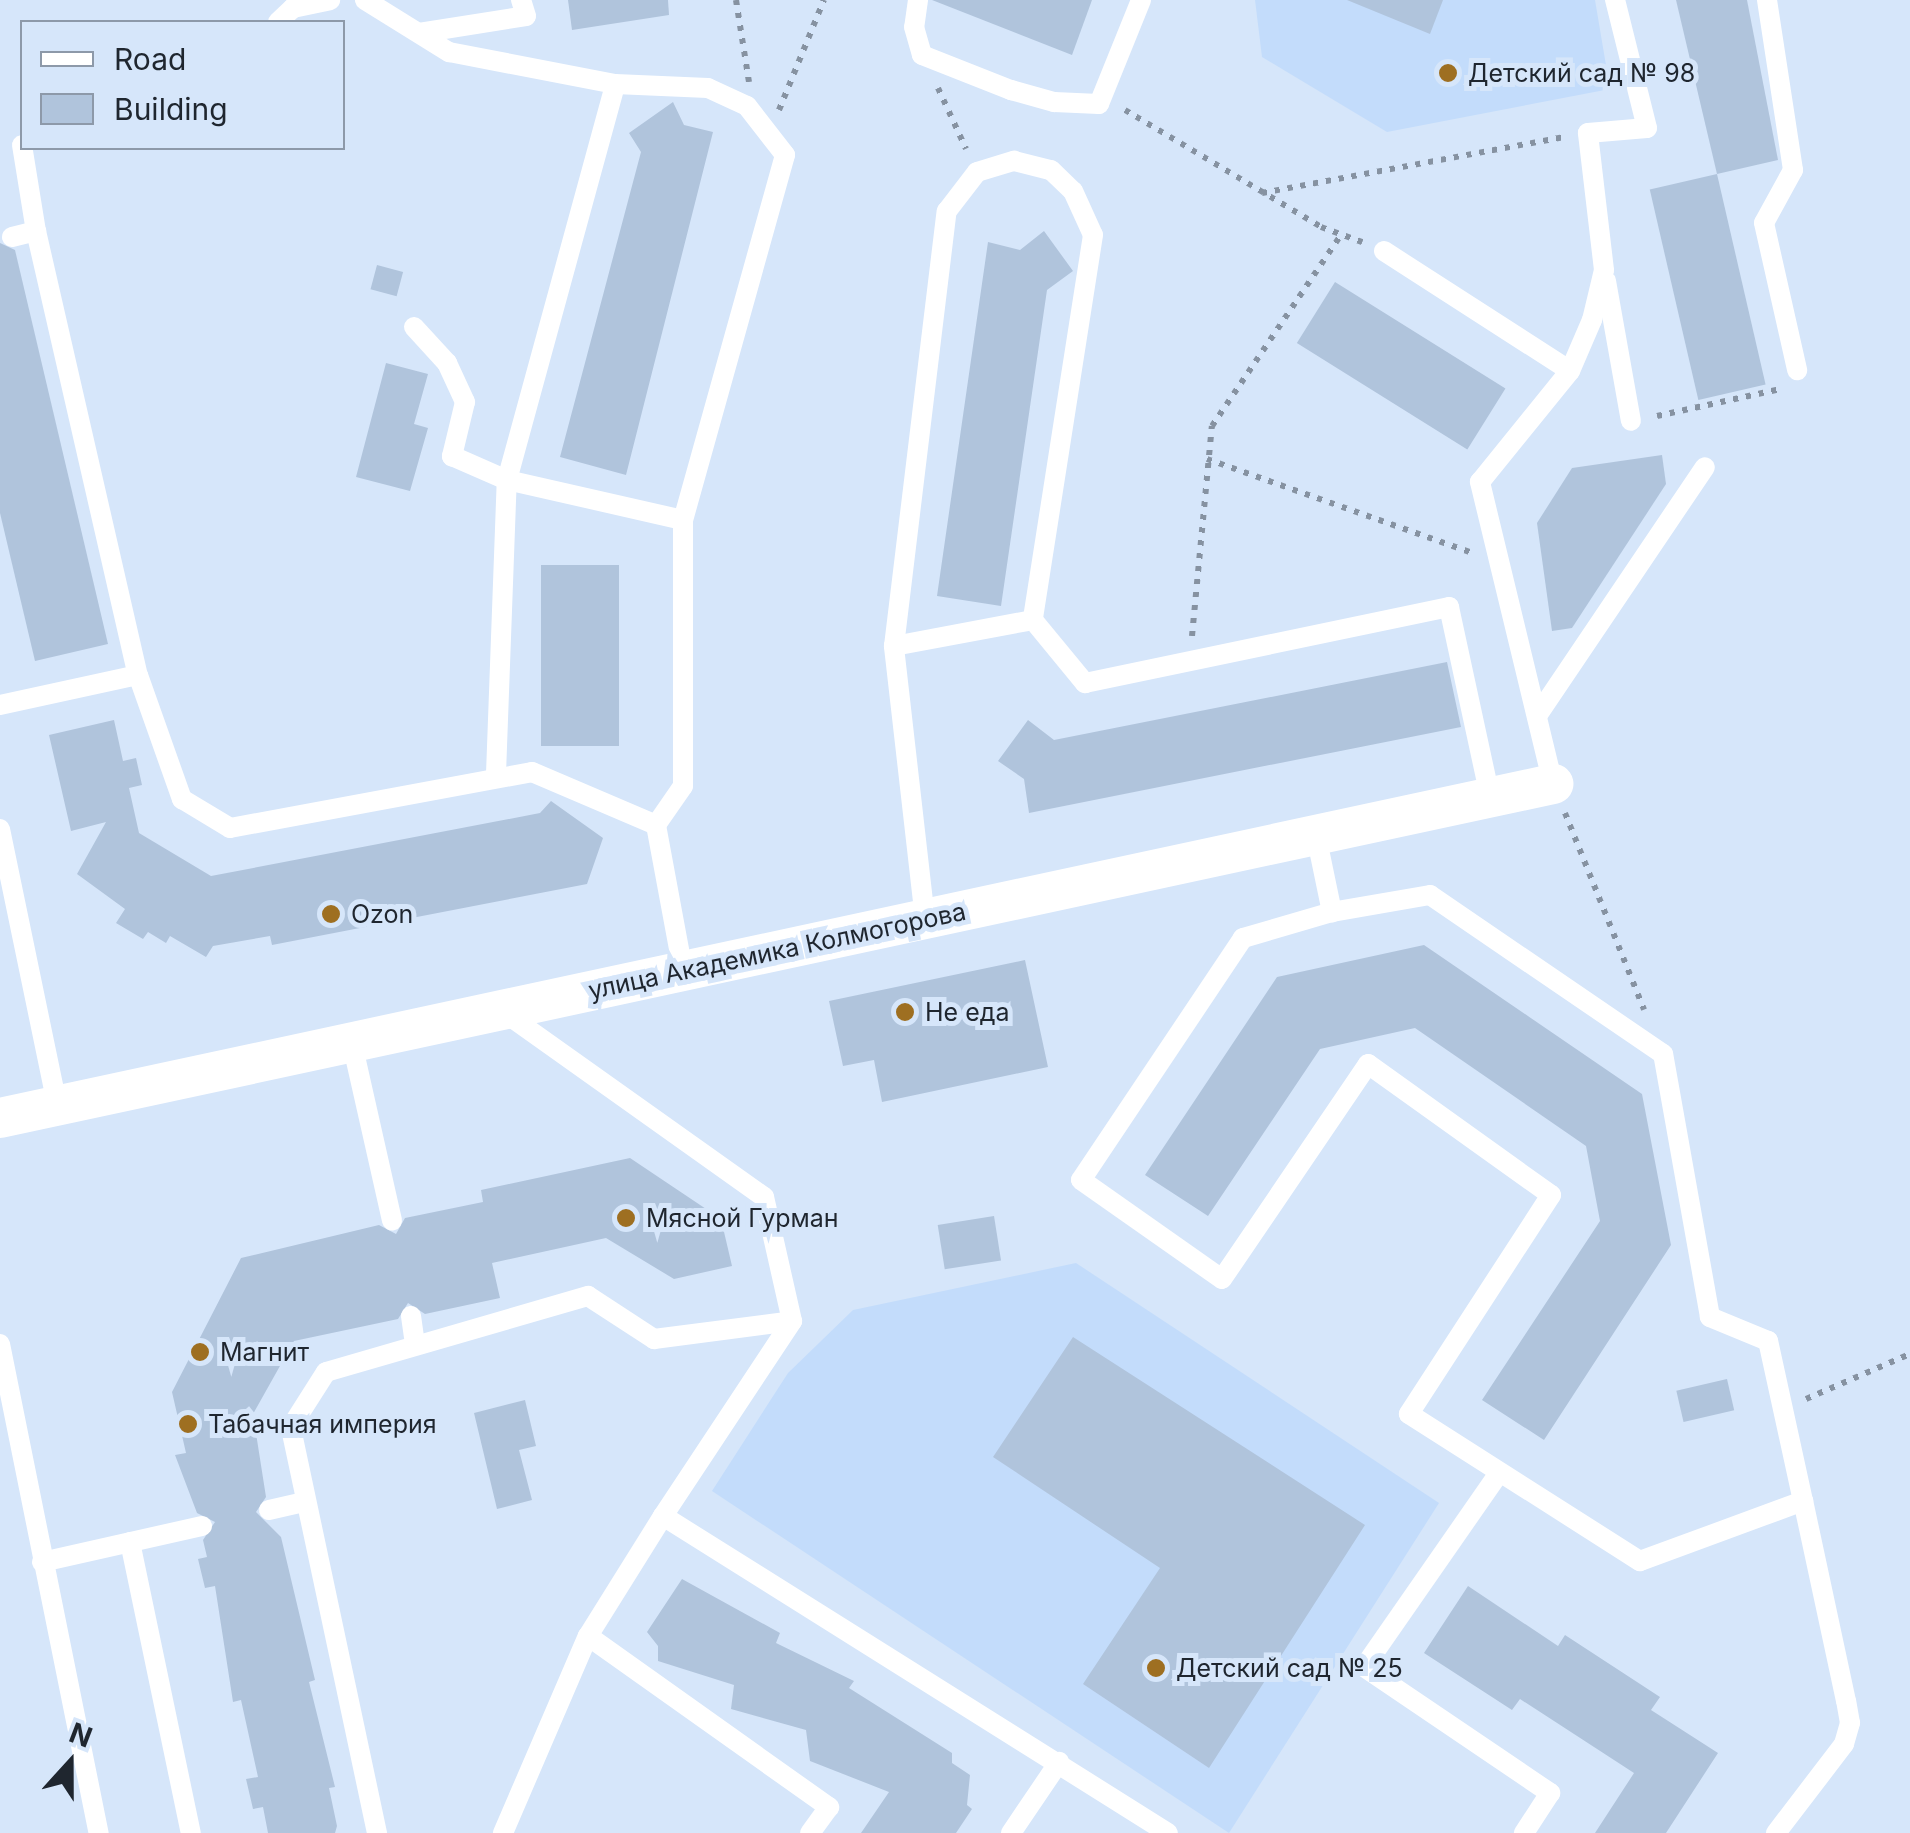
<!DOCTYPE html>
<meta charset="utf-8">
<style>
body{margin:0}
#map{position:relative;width:1910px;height:1833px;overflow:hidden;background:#d6e6fa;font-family:Inter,sans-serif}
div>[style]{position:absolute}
.built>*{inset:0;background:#c3dcfb}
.building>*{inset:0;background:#b0c4dc;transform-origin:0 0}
.path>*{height:6px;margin-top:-3px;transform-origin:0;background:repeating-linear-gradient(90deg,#8692a1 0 5px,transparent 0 13px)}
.service>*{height:20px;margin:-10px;padding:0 10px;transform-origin:10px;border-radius:10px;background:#fff}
.minor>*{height:40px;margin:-20px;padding:0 20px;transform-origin:20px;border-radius:20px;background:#fff}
.dots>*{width:28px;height:28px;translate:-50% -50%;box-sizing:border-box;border:5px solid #d6e6fa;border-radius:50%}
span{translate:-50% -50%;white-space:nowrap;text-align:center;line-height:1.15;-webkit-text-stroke:10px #d6e6fa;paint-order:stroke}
.poi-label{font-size:25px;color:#1f262f}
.left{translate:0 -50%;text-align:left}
.street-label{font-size:25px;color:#1f262f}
.legend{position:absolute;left:20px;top:20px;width:325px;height:130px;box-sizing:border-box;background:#d6e6fa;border:2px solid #8d99a9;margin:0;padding:12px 18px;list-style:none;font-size:30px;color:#1f262f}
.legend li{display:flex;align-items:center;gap:20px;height:50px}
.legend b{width:50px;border:2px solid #8d99a9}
.north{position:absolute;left:20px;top:1713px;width:100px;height:100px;-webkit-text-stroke:8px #d6e6fa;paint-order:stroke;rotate:21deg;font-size:28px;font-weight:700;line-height:40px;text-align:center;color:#1f262f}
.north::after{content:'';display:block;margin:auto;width:35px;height:45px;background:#1f262f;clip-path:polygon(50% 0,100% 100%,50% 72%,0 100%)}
</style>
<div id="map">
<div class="built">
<div style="clip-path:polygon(1255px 0,1595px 0,1610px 89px,1387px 132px,1262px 57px)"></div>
<div style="clip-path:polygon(1076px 1263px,1439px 1503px,1229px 1833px,712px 1491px,788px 1373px,853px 1310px)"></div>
</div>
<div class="building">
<div style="clip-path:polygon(568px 0,668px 0,669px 15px,572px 30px)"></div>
<div style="clip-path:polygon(932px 0,1092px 0,1072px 55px)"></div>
<div style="clip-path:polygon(1347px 0,1443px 0,1430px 34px)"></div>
<div style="clip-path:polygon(1676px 0,1747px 0,1778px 160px,1717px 174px)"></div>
<div style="clip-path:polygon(673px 102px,684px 125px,713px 132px,626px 475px,560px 457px,641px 152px,629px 133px)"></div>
<div style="left:1717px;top:174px;width:216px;height:69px;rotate:77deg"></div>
<div style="clip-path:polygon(1044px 231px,1073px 271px,1047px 290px,1001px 606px,937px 596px,988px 242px,1020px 250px)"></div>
<div style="clip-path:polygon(0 243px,15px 250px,108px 644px,35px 661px,0 513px)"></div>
<div style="left:377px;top:265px;width:27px;height:25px;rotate:15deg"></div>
<div style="left:1335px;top:282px;width:201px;height:72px;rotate:32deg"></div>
<div style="clip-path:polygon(386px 363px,428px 374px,414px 424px,428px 428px,410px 491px,356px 477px)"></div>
<div style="clip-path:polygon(1662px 455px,1666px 484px,1572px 628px,1552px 631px,1537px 523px,1572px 468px)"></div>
<div style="left:619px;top:565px;width:181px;height:78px;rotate:90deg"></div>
<div style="clip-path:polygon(1447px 662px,1461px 727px,1029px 813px,1024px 779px,998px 761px,1028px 720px,1054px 740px)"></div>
<div style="clip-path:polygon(114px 720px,123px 761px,136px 758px,142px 785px,129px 788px,139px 833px,211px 876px,540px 813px,551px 801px,603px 838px,587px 884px,272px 945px,270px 936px,213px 946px,206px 957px,170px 936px,166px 943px,148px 932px,143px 939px,116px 923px,125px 909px,77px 874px,106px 822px,71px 831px,49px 735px)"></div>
<div style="clip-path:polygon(1424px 945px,1642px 1094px,1671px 1245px,1544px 1440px,1482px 1400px,1600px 1221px,1586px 1146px,1415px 1028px,1320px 1049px,1208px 1216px,1145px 1175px,1277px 977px)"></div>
<div style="clip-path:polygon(1025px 960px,1048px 1067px,882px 1102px,874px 1060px,843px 1066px,829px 1001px)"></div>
<div style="clip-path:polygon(630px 1158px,721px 1219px,732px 1266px,674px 1279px,606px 1238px,492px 1263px,500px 1298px,425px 1314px,408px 1303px,398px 1319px,294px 1341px,253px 1414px,266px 1497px,256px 1512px,281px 1537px,315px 1680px,309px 1682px,335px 1787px,329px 1788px,337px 1826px,335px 1833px,268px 1833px,263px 1807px,253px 1809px,246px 1779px,258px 1777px,241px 1700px,233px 1702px,215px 1586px,205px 1588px,198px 1559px,207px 1557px,203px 1540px,215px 1522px,197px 1513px,175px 1455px,186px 1453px,172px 1392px,241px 1258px,379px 1225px,396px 1234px,405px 1218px,483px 1202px,481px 1190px)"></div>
<div style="left:994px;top:1216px;width:45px;height:57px;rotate:81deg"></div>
<div style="clip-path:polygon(1073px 1337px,1365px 1525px,1209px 1768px,1083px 1684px,1160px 1568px,993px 1457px)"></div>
<div style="left:1727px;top:1379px;width:32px;height:52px;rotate:77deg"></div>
<div style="clip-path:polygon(525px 1400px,536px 1446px,519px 1450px,532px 1500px,497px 1509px,474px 1413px)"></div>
<div style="clip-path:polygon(682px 1579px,780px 1633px,776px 1643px,854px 1681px,849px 1688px,952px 1753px,952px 1763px,970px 1775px,967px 1805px,972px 1809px,956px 1833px,861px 1833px,889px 1792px,810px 1761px,806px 1730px,731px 1709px,734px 1685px,658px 1661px,658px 1646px,647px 1632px)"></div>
<div style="clip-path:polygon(1468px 1586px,1558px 1646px,1565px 1635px,1660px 1697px,1651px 1710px,1718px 1753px,1666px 1833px,1595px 1833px,1634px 1773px,1520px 1699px,1512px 1710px,1424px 1653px)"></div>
</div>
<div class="path">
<div style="left:736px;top:0;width:83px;rotate:81deg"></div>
<div style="left:938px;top:88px;width:67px;rotate:65.3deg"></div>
<div style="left:779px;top:110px;width:119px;rotate:-67.8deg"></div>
<div style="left:1125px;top:110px;width:228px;rotate:30.8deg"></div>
<div style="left:1321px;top:227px;width:44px;rotate:20.1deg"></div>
<div style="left:1262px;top:193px;width:306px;rotate:-10.5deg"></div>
<div style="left:1657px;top:416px;width:127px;rotate:-12.3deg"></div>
<div style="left:1207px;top:459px;width:279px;rotate:19.5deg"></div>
<div style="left:1192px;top:636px;width:211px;rotate:-84.6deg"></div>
<div style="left:1212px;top:426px;width:233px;rotate:-56deg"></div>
<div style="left:1565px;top:813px;width:212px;rotate:68.1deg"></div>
<div style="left:1806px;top:1399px;width:113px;rotate:-23.4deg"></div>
</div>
<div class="service">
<div style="left:365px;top:0;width:99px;rotate:31.8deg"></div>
<div style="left:449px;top:52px;width:169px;rotate:10.9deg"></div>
<div style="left:615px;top:84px;width:93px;rotate:2.5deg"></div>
<div style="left:708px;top:88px;width:43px;rotate:24.8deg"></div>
<div style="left:747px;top:106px;width:62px;rotate:52.2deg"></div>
<div style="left:785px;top:155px;width:379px;rotate:105.6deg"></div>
<div style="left:683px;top:520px;width:266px;rotate:90deg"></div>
<div style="left:683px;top:786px;width:47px;rotate:124.7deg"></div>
<div style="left:918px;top:0;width:27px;rotate:98deg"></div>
<div style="left:914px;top:27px;width:29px;rotate:74deg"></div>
<div style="left:922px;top:55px;width:96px;rotate:21.5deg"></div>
<div style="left:1011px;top:90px;width:45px;rotate:15.6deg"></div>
<div style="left:1054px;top:102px;width:45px;rotate:2.5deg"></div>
<div style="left:1099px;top:104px;width:112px;rotate:-68deg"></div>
<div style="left:1767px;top:0;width:172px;rotate:81.3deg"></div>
<div style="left:1793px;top:170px;width:60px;rotate:118.7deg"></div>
<div style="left:1764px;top:223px;width:151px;rotate:77.3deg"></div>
<div style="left:278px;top:22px;width:21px;rotate:-43deg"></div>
<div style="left:293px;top:8px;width:38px;rotate:-12deg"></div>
<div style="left:419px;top:33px;width:108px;rotate:-9deg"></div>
<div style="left:526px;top:16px;width:17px;rotate:-107deg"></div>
<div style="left:22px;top:145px;width:87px;rotate:80.8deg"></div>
<div style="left:36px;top:231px;width:456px;rotate:77.1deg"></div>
<div style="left:138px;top:675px;width:132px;rotate:70.5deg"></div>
<div style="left:182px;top:799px;width:56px;rotate:31.1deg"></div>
<div style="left:230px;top:828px;width:307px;rotate:-10.5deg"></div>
<div style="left:532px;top:772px;width:135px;rotate:23.1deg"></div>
<div style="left:656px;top:825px;width:148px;rotate:79.5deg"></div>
<div style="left:12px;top:237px;width:25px;rotate:-14deg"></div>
<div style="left:1384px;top:251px;width:221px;rotate:32.8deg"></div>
<div style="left:1606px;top:281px;width:142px;rotate:79.9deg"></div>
<div style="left:414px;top:327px;width:49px;rotate:47.5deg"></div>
<div style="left:447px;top:363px;width:43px;rotate:65.2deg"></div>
<div style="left:465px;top:402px;width:56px;rotate:103.5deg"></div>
<div style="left:452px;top:456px;width:60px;rotate:23.6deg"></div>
<div style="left:507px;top:480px;width:180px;rotate:12.8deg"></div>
<div style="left:894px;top:646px;width:438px;rotate:-83.1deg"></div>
<div style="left:947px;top:211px;width:49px;rotate:-52.4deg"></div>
<div style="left:977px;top:172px;width:39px;rotate:-17deg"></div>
<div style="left:1014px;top:161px;width:38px;rotate:14deg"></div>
<div style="left:1051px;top:170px;width:30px;rotate:44deg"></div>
<div style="left:1073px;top:191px;width:48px;rotate:65.6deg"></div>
<div style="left:1093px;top:235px;width:390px;rotate:98.9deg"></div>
<div style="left:0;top:705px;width:141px;rotate:-12.3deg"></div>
<div style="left:1537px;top:716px;width:300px;rotate:-56deg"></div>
<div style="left:496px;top:774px;width:294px;rotate:-87.9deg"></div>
<div style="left:507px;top:480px;width:410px;rotate:-74.7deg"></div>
<div style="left:1553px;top:784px;width:311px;rotate:-103.6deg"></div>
<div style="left:1480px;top:482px;width:143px;rotate:-51deg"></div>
<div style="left:1570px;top:371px;width:56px;rotate:-66.7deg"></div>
<div style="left:1592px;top:320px;width:51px;rotate:-76.5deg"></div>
<div style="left:1604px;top:270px;width:138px;rotate:-96.7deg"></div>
<div style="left:1588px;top:133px;width:59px;rotate:-4.8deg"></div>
<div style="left:1647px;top:128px;width:132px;rotate:-104deg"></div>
<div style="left:0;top:829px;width:282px;rotate:78.3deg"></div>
<div style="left:1316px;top:835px;width:79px;rotate:78.3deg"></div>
<div style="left:925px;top:919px;width:275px;rotate:-96.5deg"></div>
<div style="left:894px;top:646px;width:141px;rotate:-10.6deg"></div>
<div style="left:1033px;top:620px;width:82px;rotate:50.5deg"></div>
<div style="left:1085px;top:683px;width:372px;rotate:-11.8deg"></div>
<div style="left:1449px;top:607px;width:194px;rotate:77.8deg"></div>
<div style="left:352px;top:1043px;width:182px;rotate:77.3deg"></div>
<div style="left:411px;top:1316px;width:29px;rotate:82deg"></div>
<div style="left:0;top:1344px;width:499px;rotate:78.6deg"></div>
<div style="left:1499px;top:1473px;width:236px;rotate:124.8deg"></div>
<div style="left:1364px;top:1667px;width:225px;rotate:34.1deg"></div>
<div style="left:1550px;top:1793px;width:48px;rotate:123deg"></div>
<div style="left:269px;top:1510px;width:37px;rotate:-13deg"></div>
<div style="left:663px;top:1516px;width:234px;rotate:-56.5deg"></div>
<div style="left:130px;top:1542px;width:297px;rotate:78.2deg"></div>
<div style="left:42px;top:1562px;width:164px;rotate:-12.7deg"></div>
<div style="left:588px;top:1636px;width:296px;rotate:35.4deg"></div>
<div style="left:829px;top:1807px;width:32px;rotate:126deg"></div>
<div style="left:377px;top:1833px;width:415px;rotate:-102deg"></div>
<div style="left:291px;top:1427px;width:65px;rotate:-57.5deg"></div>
<div style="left:326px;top:1372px;width:273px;rotate:-16.2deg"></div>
<div style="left:588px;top:1296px;width:79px;rotate:33.1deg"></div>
<div style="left:654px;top:1339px;width:139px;rotate:-7.4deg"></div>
<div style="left:792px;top:1321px;width:127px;rotate:-102.7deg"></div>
<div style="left:764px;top:1197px;width:319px;rotate:-144.6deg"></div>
<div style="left:503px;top:1833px;width:215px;rotate:-66.7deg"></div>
<div style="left:588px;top:1636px;width:142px;rotate:-58deg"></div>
<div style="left:663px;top:1516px;width:596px;rotate:32.12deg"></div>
<div style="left:1011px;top:1833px;width:86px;rotate:-55.9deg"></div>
<div style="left:1776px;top:1833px;width:112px;rotate:-52.6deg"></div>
<div style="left:1844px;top:1744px;width:22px;rotate:-74deg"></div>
<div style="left:1850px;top:1723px;width:22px;rotate:-100deg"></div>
<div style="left:1846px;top:1701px;width:205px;rotate:-102.1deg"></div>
<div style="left:1803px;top:1501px;width:164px;rotate:-102.3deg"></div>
<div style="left:1768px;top:1341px;width:63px;rotate:-157.5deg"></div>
<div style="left:1710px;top:1317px;width:267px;rotate:-100.1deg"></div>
<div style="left:1663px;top:1054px;width:282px;rotate:-145.7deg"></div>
<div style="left:1430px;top:895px;width:99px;rotate:170.2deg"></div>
<div style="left:1332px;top:912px;width:93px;rotate:163.7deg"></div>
<div style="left:1243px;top:938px;width:291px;rotate:123.8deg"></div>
<div style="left:1081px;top:1180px;width:172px;rotate:35.1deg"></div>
<div style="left:1222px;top:1279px;width:260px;rotate:-55.8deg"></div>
<div style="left:1368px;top:1064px;width:225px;rotate:35.6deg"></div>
<div style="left:1551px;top:1195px;width:261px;rotate:123deg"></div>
<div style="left:1409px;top:1414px;width:274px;rotate:32.5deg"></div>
<div style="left:1640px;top:1561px;width:174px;rotate:-20.2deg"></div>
</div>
<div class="minor">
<div style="left:0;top:1118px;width:1589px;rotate:-12.14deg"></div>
</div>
<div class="dots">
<div style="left:1448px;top:73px;background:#9e6f21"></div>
<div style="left:331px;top:914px;background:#9e6f21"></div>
<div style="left:905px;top:1012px;background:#9e6f21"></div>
<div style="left:626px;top:1218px;background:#9e6f21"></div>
<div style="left:200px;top:1352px;background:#9e6f21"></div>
<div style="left:188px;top:1424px;background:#9e6f21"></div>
<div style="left:1156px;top:1668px;background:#9e6f21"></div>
</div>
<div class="poi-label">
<span class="left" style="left:1468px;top:73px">Детский сад № 98</span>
<span class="left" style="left:351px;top:914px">Ozon</span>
<span class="left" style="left:925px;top:1012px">Не еда</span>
<span class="left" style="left:646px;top:1218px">Мясной Гурман</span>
<span class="left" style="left:220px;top:1352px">Магнит</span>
<span class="left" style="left:208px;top:1424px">Табачная империя</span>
<span class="left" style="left:1176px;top:1668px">Детский сад № 25</span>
</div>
<div class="street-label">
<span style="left:777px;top:951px;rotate:-12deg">улица Академика Колмогорова</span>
</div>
<ul class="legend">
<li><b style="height:12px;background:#fff"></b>Road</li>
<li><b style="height:28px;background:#b0c4dc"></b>Building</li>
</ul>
<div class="north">N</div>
</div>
